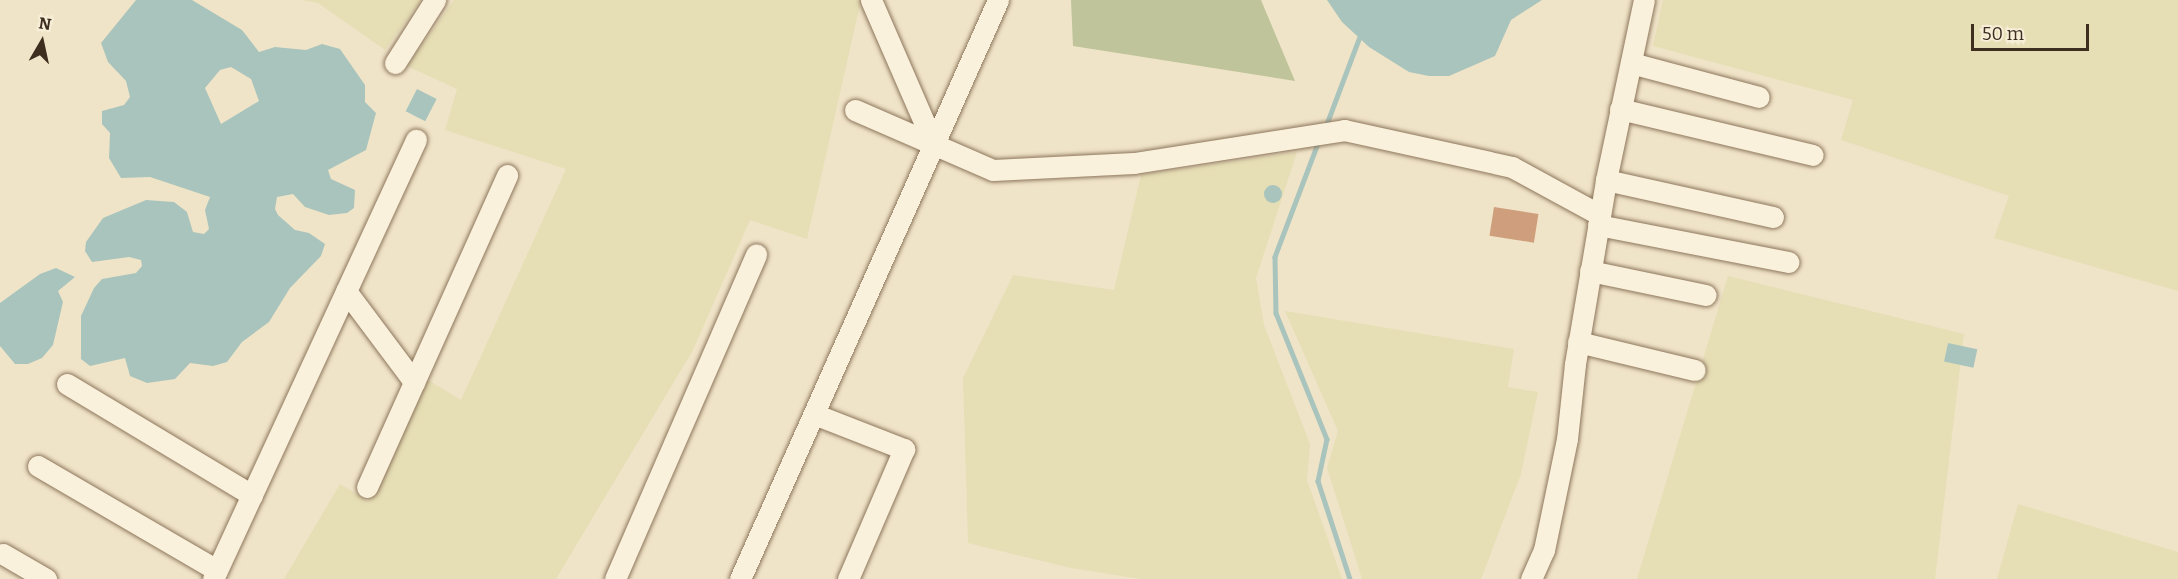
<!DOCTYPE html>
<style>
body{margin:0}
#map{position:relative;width:2178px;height:579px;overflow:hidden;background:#f0e4c8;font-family:Bitter,serif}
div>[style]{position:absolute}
.farmland>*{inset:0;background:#e6deb5}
.cemetery>*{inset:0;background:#bfc49a}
.water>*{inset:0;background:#a9c4bc;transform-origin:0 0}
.round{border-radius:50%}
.stream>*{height:4.5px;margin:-2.25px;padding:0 2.25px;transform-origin:2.25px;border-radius:2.25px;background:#a9c4bc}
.building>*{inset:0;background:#cf9f7d;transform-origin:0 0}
.roads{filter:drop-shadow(0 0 2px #8d765c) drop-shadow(0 0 2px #8d765c)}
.minor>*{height:21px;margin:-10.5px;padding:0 10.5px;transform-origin:10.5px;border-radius:10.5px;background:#faf1dc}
span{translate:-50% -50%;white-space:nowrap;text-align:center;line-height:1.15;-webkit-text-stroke:4.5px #f7eed8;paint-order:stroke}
.north{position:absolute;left:12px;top:12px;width:60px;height:60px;-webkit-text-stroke:4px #f7eed8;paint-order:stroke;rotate:9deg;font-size:16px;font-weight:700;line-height:24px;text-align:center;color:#3d2e20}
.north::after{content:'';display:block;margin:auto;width:21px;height:27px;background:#3d2e20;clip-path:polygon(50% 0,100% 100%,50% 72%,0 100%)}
.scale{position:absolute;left:1971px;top:24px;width:118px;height:27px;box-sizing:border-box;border:3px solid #3d2e20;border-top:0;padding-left:8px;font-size:18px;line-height:21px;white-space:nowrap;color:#3d2e20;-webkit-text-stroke:4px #f7eed8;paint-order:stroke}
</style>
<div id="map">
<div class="farmland">
<div style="clip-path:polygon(301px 0,421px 0,385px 50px,318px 3px)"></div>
<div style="clip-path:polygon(454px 0,861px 0,807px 239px,750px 220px,693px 350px,556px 579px,284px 579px,340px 484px,368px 501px,428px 380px,461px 400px,566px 169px,445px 130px,457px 89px,407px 66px)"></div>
<div style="clip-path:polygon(1663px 0,2178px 0,2178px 291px,1994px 238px,2009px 196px,1841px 140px,1853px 100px,1653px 46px)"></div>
<div style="clip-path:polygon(1297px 152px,1256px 278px,1264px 325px,1310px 444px,1307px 480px,1342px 579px,1141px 579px,1071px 568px,968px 543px,963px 378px,1013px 275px,1114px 290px,1141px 175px)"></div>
<div style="clip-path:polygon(1728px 276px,1964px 334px,1935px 579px,1637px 579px)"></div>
<div style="clip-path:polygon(1285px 311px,1514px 349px,1508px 387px,1538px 392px,1521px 474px,1481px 579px,1362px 579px,1327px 468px,1338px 431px)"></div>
<div style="clip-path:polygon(2018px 504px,2178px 552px,2178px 579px,1997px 579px)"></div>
</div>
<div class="cemetery">
<div style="clip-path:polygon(1071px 0,1261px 0,1295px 81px,1073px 46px)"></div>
</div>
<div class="water">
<div style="clip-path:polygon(evenodd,136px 0,192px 0,242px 30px,259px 52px,275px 47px,306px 50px,322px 44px,340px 49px,365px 85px,365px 102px,376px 113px,366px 150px,328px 170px,331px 179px,355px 190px,354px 208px,347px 213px,329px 215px,305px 207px,293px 194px,277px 197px,275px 209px,278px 215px,295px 230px,309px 233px,325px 244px,321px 256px,290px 288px,269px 322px,242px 342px,227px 362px,213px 366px,190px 363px,175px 379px,147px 383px,130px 376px,125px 358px,90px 366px,81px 359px,81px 316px,94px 288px,102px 279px,136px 273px,142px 266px,141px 260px,129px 257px,92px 262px,85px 251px,86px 242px,103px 218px,146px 200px,174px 202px,187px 212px,193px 232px,204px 234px,209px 229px,205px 210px,210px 197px,150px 177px,121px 178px,109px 158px,110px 133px,102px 124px,102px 111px,124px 105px,130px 97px,126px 81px,108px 62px,101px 43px,136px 0,231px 67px,251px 79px,259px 101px,221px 124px,205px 88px,220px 70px,231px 67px)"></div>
<div style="clip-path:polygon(1327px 0,1542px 0,1511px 20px,1495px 56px,1449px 76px,1429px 76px,1409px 72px,1369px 47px,1342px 22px)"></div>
<div style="left:417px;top:89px;width:22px;height:25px;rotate:27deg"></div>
<div class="round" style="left:1264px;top:185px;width:18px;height:18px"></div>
<div style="clip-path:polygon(56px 268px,75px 277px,58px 291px,63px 302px,53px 345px,42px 358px,28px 364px,15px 364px,0 346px,0 303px,40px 274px)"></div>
<div style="left:1948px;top:343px;width:30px;height:19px;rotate:12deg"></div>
</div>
<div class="stream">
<div style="left:1325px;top:128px;width:96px;rotate:-69.3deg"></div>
<div style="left:1319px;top:141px;width:124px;rotate:110.8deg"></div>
<div style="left:1275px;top:257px;width:56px;rotate:89deg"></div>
<div style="left:1276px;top:313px;width:136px;rotate:68deg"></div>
<div style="left:1327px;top:439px;width:43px;rotate:102.1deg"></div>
<div style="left:1318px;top:481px;width:103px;rotate:71.9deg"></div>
</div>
<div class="building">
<div style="left:1494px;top:207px;width:45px;height:29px;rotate:9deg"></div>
</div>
<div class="roads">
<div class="minor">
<div style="left:871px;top:0;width:158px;rotate:66.5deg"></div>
<div style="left:395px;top:63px;width:75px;rotate:-57.6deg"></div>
<div style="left:1631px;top:63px;width:132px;rotate:14.9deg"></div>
<div style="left:1620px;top:109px;width:198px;rotate:13.4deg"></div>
<div style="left:855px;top:110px;width:150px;rotate:23.5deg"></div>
<div style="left:993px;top:170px;width:141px;rotate:-2.8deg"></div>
<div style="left:1134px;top:163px;width:213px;rotate:-8.9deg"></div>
<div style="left:1344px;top:130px;width:172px;rotate:12.4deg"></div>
<div style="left:1512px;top:167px;width:100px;rotate:28.6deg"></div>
<div style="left:1606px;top:180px;width:171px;rotate:12.5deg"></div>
<div style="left:1598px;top:225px;width:194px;rotate:11deg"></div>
<div style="left:1590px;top:271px;width:118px;rotate:11.7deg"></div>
<div style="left:346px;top:291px;width:114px;rotate:53.2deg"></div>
<div style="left:1578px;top:342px;width:120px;rotate:13.5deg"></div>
<div style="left:67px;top:384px;width:216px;rotate:31deg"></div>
<div style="left:814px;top:414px;width:97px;rotate:21.3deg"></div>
<div style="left:904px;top:449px;width:142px;rotate:113.3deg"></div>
<div style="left:38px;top:466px;width:207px;rotate:30.2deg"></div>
<div style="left:367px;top:487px;width:342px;rotate:-65.8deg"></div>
<div style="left:3px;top:554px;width:50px;rotate:30.2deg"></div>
<div style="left:213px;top:579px;width:484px;rotate:-65.2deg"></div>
<div style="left:615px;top:579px;width:354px;rotate:-66.5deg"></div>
<div style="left:740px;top:579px;width:634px;rotate:-65.98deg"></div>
<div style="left:1531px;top:579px;width:32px;rotate:-66deg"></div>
<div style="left:1544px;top:550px;width:113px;rotate:-78.3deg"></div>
<div style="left:1567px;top:439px;width:75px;rotate:-83.9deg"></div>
<div style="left:1575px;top:364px;width:187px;rotate:-80.4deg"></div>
<div style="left:1606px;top:180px;width:184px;rotate:-78.1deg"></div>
</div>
</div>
<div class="north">N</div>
<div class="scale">50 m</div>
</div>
